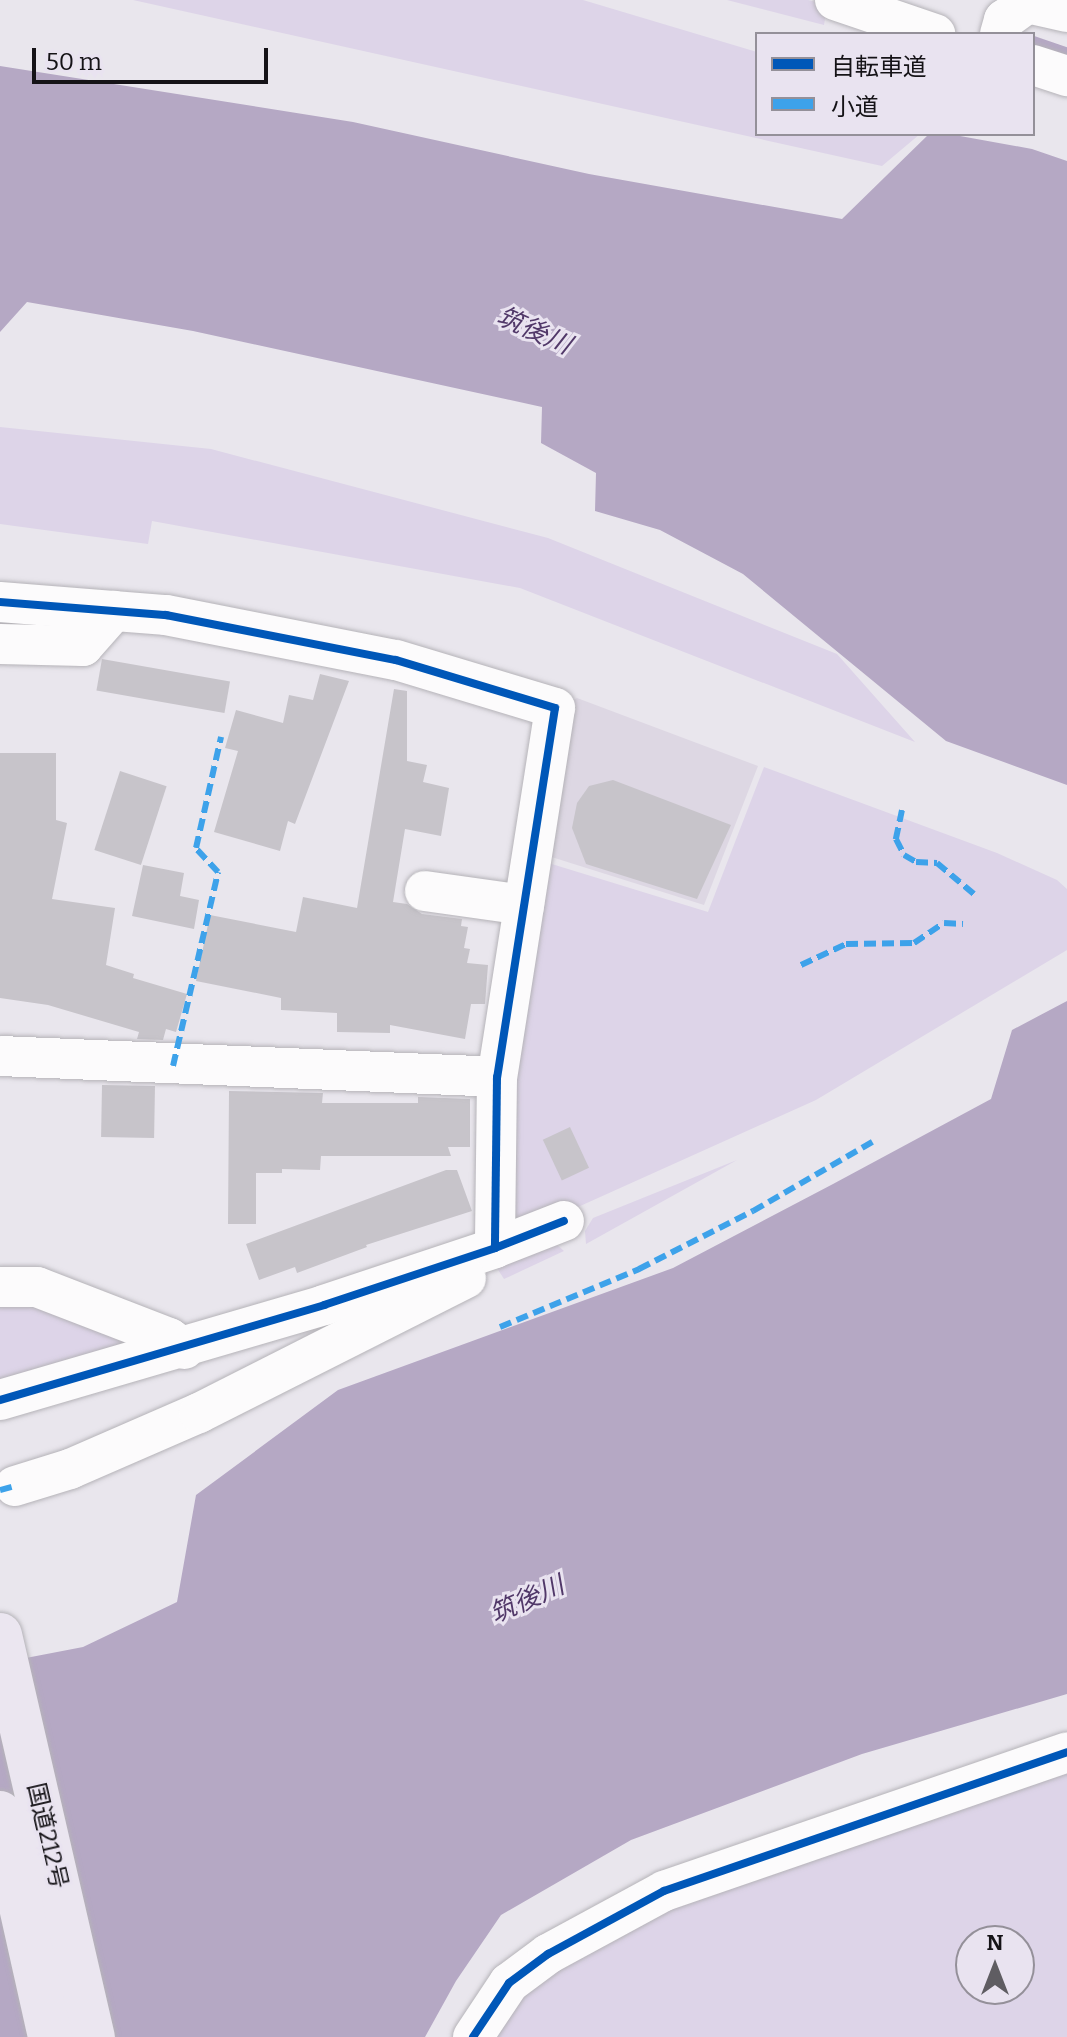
<!DOCTYPE html>
<meta charset="utf-8">
<style>
body{margin:0}
#map{position:relative;width:1067px;height:2037px;overflow:hidden;background:#e9e6ed;font-family:Bitter,"Noto Sans JP",serif}
div>[style]{position:absolute}
.built>*{inset:0;background:#ddd7e3}
.green>*{inset:0;background:#ddd4e8}
.water>*{inset:0;background:#b5a8c4}
.stream>*{height:9px;margin:-4.5px;padding:0 4.5px;transform-origin:4.5px;border-radius:4.5px;background:#b5a8c4}
.building>*{inset:0;background:#c7c4ca;transform-origin:0 0}
.roads{filter:drop-shadow(0 0 2px #b5b3b8) drop-shadow(0 0 2px #b5b3b8)}
.minor>*{height:40px;margin:-20px;padding:0 20px;transform-origin:20px;border-radius:20px;background:#fcfbfc}
.highway>*{height:44px;margin:-22px;padding:0 22px;transform-origin:22px;border-radius:22px;background:#ebe6f0}
.quiet>*{height:6px;margin-top:-3px;transform-origin:0;background:repeating-linear-gradient(90deg,#3da2ea 0 12px,transparent 0 18px)}
.cycleway>*{height:8px;margin:-4px;padding:0 4px;transform-origin:4px;border-radius:4px;background:#0057b8}
span{translate:-50% -50%;white-space:nowrap;text-align:center;line-height:1.15;-webkit-text-stroke:6px #e9e3f0;paint-order:stroke}
.street-label{font-size:24px;color:#151317}
.water-label{font-size:26px;color:#513869;font-style:italic}
.legend{position:absolute;left:755px;top:32px;width:280px;height:104px;box-sizing:border-box;background:#e9e3f0;border:2px solid #949099;margin:0;padding:10px 14px;list-style:none;font-size:24px;color:#151317}
.legend li{display:flex;align-items:center;gap:16px;height:40px}
.legend b{width:40px;border:2px solid #949099}
.north{position:absolute;left:955px;top:1925px;width:80px;height:80px;box-sizing:border-box;background:#e9e3f0;border:2px solid #949099;border-radius:50%;rotate:0deg;font-size:22px;font-weight:700;line-height:32px;text-align:center;color:#151317}
.north::after{content:'';display:block;margin:auto;width:28px;height:36px;background:#5f5d62;clip-path:polygon(50% 0,100% 100%,50% 72%,0 100%)}
.scale{position:absolute;left:32px;top:48px;width:236px;height:36px;box-sizing:border-box;border:4px solid #151317;border-top:0;padding-left:10px;font-size:24px;line-height:28px;white-space:nowrap;color:#151317;-webkit-text-stroke:6px #e9e3f0;paint-order:stroke}
</style>
<div id="map">
<div class="built">
<div style="clip-path:polygon(577px 698px,758px 766px,704px 905px,542px 854px,566px 704px)"></div>
</div>
<div class="green">
<div style="clip-path:polygon(133px 0,583px 0,757px 52px,757px 134px,920px 134px,882px 166px)"></div>
<div style="clip-path:polygon(727px 0,808px 0,827px 5px,824px 25px)"></div>
<div style="clip-path:polygon(0 427px,211px 449px,548px 538px,837px 654px,915px 742px,520px 588px,152px 521px,148px 544px,0 524px)"></div>
<div style="clip-path:polygon(764px 767px,997px 853px,1057px 880px,1067px 889px,1067px 950px,816px 1100px,500px 1242px,508px 1060px,542px 861px,708px 912px)"></div>
<div style="clip-path:polygon(737px 1160px,586px 1244px,585px 1231px,593px 1218px)"></div>
<div style="clip-path:polygon(548px 1237px,564px 1251px,504px 1279px,495px 1265px)"></div>
<div style="clip-path:polygon(32px 1296px,151px 1339px,0 1386px,0 1304px)"></div>
<div style="clip-path:polygon(evenodd,1067px 1763px,1067px 2037px,483px 2037px,515px 1989px,669px 1898px,1067px 1763px,971px 1941px,1019px 1941px,1019px 1989px,971px 1989px,971px 1941px)"></div>
</div>
<div class="water">
<div style="clip-path:polygon(0 66px,353px 122px,589px 174px,842px 219px,929px 134px,949px 134px,1032px 149px,1067px 161px,1067px 785px,946px 741px,743px 574px,660px 530px,595px 511px,596px 473px,541px 443px,542px 407px,193px 331px,27px 302px,0 332px)"></div>
<div style="clip-path:polygon(1067px 1001px,1067px 1694px,862px 1754px,631px 1840px,501px 1915px,456px 1981px,425px 2037px,0 2037px,0 1663px,83px 1647px,177px 1602px,196px 1495px,338px 1390px,673px 1268px,833px 1184px,991px 1099px,1012px 1030px)"></div>
</div>
<div class="stream">
<div style="left:1033px;top:40px;width:36px;rotate:19deg"></div>
</div>
<div class="building">
<div style="left:102px;top:659px;width:130px;height:32px;rotate:10deg"></div>
<div style="clip-path:polygon(320px 674px,349px 681px,295px 824px,288px 821px,280px 851px,214px 832px,238px 751px,225px 748px,236px 710px,283px 723px,289px 695px,313px 700px)"></div>
<div style="clip-path:polygon(394px 689px,407px 691px,407px 761px,427px 765px,423px 782px,449px 788px,441px 836px,405px 829px,393px 902px,407px 904px,422px 914px,462px 919px,461px 926px,468px 927px,464px 948px,470px 949px,467px 963px,488px 965px,485px 1004px,471px 1004px,465px 1039px,390px 1025px,390px 1033px,337px 1032px,337px 1013px,281px 1010px,281px 998px,196px 981px,210px 915px,296px 932px,303px 897px,357px 908px)"></div>
<div style="clip-path:polygon(0 753px,56px 753px,56px 820px,67px 823px,52px 899px,115px 908px,106px 965px,134px 974px,133px 978px,187px 994px,176px 1032px,166px 1029px,163px 1040px,137px 1039px,139px 1032px,48px 1005px,0 998px)"></div>
<div style="left:120px;top:771px;width:49px;height:83px;rotate:18deg"></div>
<div style="clip-path:polygon(613px 780px,731px 825px,697px 899px,586px 864px,572px 828px,577px 803px,589px 786px)"></div>
<div style="clip-path:polygon(143px 865px,184px 873px,180px 896px,199px 900px,194px 929px,132px 916px)"></div>
<div style="left:102px;top:1085px;width:53px;height:52px;rotate:1deg"></div>
<div style="clip-path:polygon(229px 1091px,323px 1093px,322px 1103px,418px 1103px,418px 1097px,470px 1099px,470px 1147px,448px 1147px,451px 1156px,321px 1156px,320px 1170px,282px 1169px,282px 1173px,256px 1173px,256px 1224px,228px 1224px)"></div>
<div style="left:570px;top:1127px;width:45px;height:30px;rotate:65deg"></div>
<div style="clip-path:polygon(446px 1170px,457px 1170px,472px 1211px,366px 1245px,367px 1247px,297px 1273px,295px 1267px,259px 1280px,246px 1244px)"></div>
</div>
<div class="roads">
<div class="minor">
<div style="left:835px;top:0;width:106px;rotate:18.8deg"></div>
<div style="left:1000px;top:34px;width:15px;rotate:-74deg"></div>
<div style="left:1004px;top:20px;width:29px;rotate:-36deg"></div>
<div style="left:1027px;top:3px;width:41px;rotate:12.7deg"></div>
<div style="left:1033px;top:65px;width:36px;rotate:18deg"></div>
<div style="left:0;top:602px;width:167px;rotate:4.5deg"></div>
<div style="left:166px;top:615px;width:234px;rotate:11.1deg"></div>
<div style="left:396px;top:660px;width:166px;rotate:16.8deg"></div>
<div style="left:555px;top:708px;width:374px;rotate:98.9deg"></div>
<div style="left:497px;top:1077px;width:171px;rotate:90.7deg"></div>
<div style="left:0;top:644px;width:83px;rotate:1.4deg"></div>
<div style="left:83px;top:646px;width:47px;rotate:-48.5deg"></div>
<div style="left:425px;top:891px;width:100px;rotate:8deg"></div>
<div style="left:0;top:1056px;width:497px;rotate:2.4deg"></div>
<div style="left:0;top:1287px;width:37px"></div>
<div style="left:37px;top:1287px;width:142px;rotate:21.1deg"></div>
<div style="left:169px;top:1338px;width:19px;rotate:35deg"></div>
<div style="left:0;top:1400px;width:338px;rotate:-16.3deg"></div>
<div style="left:324px;top:1305px;width:180px;rotate:-18.4deg"></div>
<div style="left:495px;top:1248px;width:74px;rotate:-21.4deg"></div>
<div style="left:15px;top:1486px;width:58px;rotate:-17.2deg"></div>
<div style="left:70px;top:1469px;width:141px;rotate:-23.5deg"></div>
<div style="left:199px;top:1413px;width:299px;rotate:-26.8deg"></div>
<div style="left:473px;top:2037px;width:65px;rotate:-56.3deg"></div>
<div style="left:509px;top:1983px;width:49px;rotate:-36.6deg"></div>
<div style="left:548px;top:1954px;width:132px;rotate:-28.5deg"></div>
<div style="left:664px;top:1891px;width:426px;rotate:-19deg"></div>
</div>
<div class="highway">
<div style="left:0;top:1635px;width:413px;rotate:77deg"></div>
<div style="left:0;top:1813px;width:230px;rotate:77.4deg"></div>
</div>
</div>
<div class="quiet">
<div style="left:902px;top:810px;width:30px;rotate:102deg"></div>
<div style="left:896px;top:839px;width:18px;rotate:63deg"></div>
<div style="left:904px;top:855px;width:14px;rotate:30deg"></div>
<div style="left:916px;top:862px;width:21px;rotate:3deg"></div>
<div style="left:937px;top:863px;width:48px;rotate:40deg"></div>
<div style="left:801px;top:965px;width:50px;rotate:-25deg"></div>
<div style="left:846px;top:944px;width:68px;rotate:-0.8deg"></div>
<div style="left:914px;top:943px;width:36px;rotate:-34deg"></div>
<div style="left:944px;top:923px;width:19px;rotate:3deg"></div>
<div style="left:173px;top:1066px;width:199px;rotate:-76.9deg"></div>
<div style="left:218px;top:872px;width:33px;rotate:-133deg"></div>
<div style="left:196px;top:848px;width:114px;rotate:-77.3deg"></div>
<div style="left:500px;top:1327px;width:151px;rotate:-22.6deg"></div>
<div style="left:639px;top:1269px;width:128px;rotate:-27deg"></div>
<div style="left:753px;top:1211px;width:138px;rotate:-30.1deg"></div>
<div style="left:0;top:1490px;width:16px;rotate:-15deg"></div>
</div>
<div class="cycleway">
<div style="left:0;top:602px;width:167px;rotate:4.5deg"></div>
<div style="left:166px;top:615px;width:234px;rotate:11.1deg"></div>
<div style="left:396px;top:660px;width:166px;rotate:16.8deg"></div>
<div style="left:555px;top:708px;width:374px;rotate:98.9deg"></div>
<div style="left:497px;top:1077px;width:171px;rotate:90.7deg"></div>
<div style="left:0;top:1400px;width:338px;rotate:-16.3deg"></div>
<div style="left:324px;top:1305px;width:180px;rotate:-18.4deg"></div>
<div style="left:495px;top:1248px;width:74px;rotate:-21.4deg"></div>
<div style="left:473px;top:2037px;width:65px;rotate:-56.3deg"></div>
<div style="left:509px;top:1983px;width:49px;rotate:-36.6deg"></div>
<div style="left:548px;top:1954px;width:132px;rotate:-28.5deg"></div>
<div style="left:664px;top:1891px;width:426px;rotate:-19deg"></div>
</div>
<div class="street-label">
<span style="left:47px;top:1836px;rotate:77deg">国道212号</span>
</div>
<div class="water-label">
<span style="left:534px;top:331px;rotate:24deg">筑後川</span>
<span style="left:527px;top:1600px;rotate:-24deg">筑後川</span>
</div>
<ul class="legend">
<li><b style="height:10px;background:#0057b8"></b>自転車道</li>
<li><b style="height:10px;background:#3da2ea"></b>小道</li>
</ul>
<div class="north">N</div>
<div class="scale">50 m</div>
</div>
